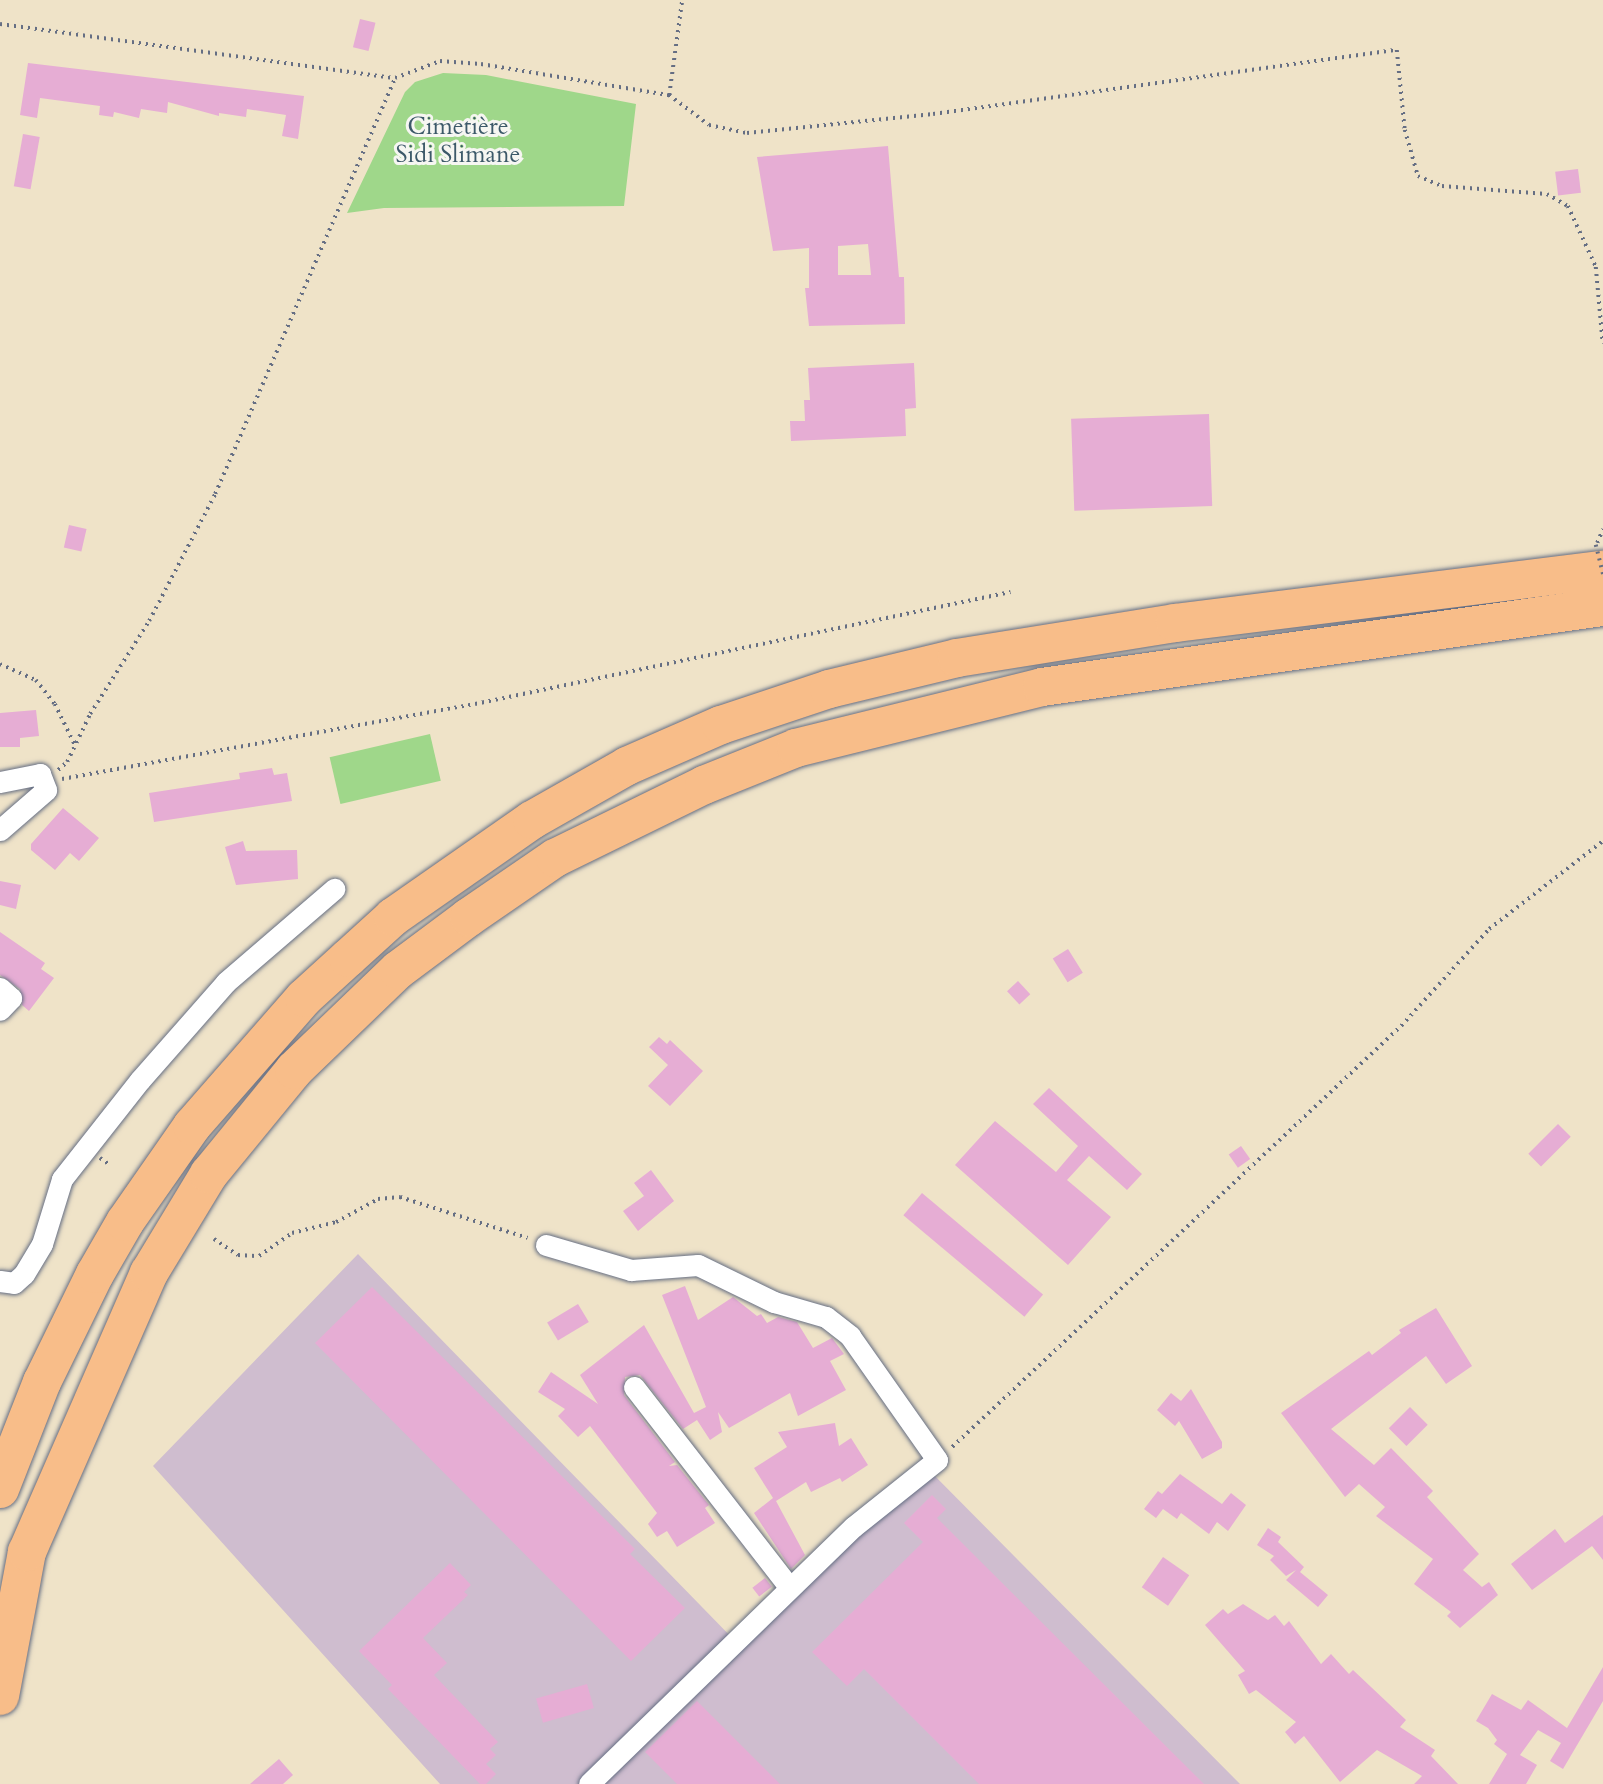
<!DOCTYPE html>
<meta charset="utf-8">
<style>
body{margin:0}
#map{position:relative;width:1603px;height:1784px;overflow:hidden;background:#efe3c8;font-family:Cardo,serif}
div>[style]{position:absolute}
.industrial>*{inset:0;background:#cfbdcf}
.green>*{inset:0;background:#9fd78a;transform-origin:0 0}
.building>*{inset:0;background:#e6add4;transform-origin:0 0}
.path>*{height:3.5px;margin-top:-1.75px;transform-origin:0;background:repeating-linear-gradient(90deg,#656e83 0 2px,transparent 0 7px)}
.roads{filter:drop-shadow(0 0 2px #656e83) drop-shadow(0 0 2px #656e83)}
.street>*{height:21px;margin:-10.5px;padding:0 10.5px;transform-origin:10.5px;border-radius:10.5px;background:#fff}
.highway>*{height:38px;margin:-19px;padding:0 19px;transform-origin:19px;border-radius:19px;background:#f8bd89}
.path-bridge>*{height:3.5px;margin-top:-1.75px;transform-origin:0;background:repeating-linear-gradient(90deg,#656e83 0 2px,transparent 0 7px)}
span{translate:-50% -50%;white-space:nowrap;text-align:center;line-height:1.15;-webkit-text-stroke:6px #f6f6f2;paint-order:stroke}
.park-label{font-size:24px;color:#3c5969}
</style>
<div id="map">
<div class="industrial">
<div style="clip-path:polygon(358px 1254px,740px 1646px,923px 1464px,1240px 1784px,440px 1784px,153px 1466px)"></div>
</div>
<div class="green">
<div style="clip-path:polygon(443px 73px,486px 75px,636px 104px,624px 206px,384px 208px,347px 213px,405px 92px,415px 82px)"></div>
<div style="left:430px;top:734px;width:48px;height:103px;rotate:77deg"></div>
</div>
<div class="building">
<div style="left:360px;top:19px;width:16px;height:29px;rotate:14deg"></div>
<div style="clip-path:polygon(28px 63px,304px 96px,298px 139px,282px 136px,286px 115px,247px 109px,246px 117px,219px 113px,219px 116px,168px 102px,167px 113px,141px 109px,139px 118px,114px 112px,113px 117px,99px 115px,100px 106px,40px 98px,37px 118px,20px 115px)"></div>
<div style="left:23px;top:134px;width:17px;height:53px;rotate:10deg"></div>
<div style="clip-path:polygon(evenodd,888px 146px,899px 277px,904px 277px,905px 324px,809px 326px,805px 288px,809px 288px,809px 248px,773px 251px,757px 157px,888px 146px,868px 244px,871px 275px,838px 275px,838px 246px,868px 244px)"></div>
<div style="left:1578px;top:169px;width:24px;height:23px;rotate:83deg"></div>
<div style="clip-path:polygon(914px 363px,916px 408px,905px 409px,906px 436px,791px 441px,790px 421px,805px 421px,804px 400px,810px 400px,808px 368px)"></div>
<div style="left:1209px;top:414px;width:92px;height:138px;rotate:88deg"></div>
<div style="left:69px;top:525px;width:18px;height:23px;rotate:13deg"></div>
<div style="clip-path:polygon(36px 710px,39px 736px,20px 738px,20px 747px,0 747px,0 713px)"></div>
<div style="clip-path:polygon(272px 768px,274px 775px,287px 773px,292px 801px,154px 822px,149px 793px,240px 779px,239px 773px)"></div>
<div style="clip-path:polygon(63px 808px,99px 838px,79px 861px,70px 853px,55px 870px,31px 850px,31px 844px)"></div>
<div style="clip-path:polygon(243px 841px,246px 851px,297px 850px,298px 879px,236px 885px,225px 847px)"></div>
<div style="clip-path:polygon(0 881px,21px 885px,16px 909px,0 905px)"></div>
<div style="clip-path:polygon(0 932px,45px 963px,41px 969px,54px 978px,29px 1011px,22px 1005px,20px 989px,0 975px)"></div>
<div style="left:1068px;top:949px;width:28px;height:18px;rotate:58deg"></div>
<div style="left:1018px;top:981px;width:18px;height:15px;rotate:47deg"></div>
<div style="clip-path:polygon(659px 1037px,667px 1044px,670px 1040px,703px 1071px,670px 1106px,648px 1086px,668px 1065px,649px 1047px)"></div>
<div style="clip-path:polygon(1049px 1088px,1142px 1174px,1127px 1190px,1089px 1156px,1067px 1180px,1111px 1217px,1068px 1265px,955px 1165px,995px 1121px,1056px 1172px,1078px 1146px,1033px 1104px)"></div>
<div style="left:1558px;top:1124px;width:18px;height:42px;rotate:45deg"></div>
<div style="left:1241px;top:1146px;width:16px;height:15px;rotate:55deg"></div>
<div style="clip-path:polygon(651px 1170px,674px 1201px,638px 1231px,623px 1211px,644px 1196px,634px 1183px)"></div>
<div style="left:922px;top:1193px;width:158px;height:29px;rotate:40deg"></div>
<div style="clip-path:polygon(685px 1286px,698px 1320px,733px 1297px,757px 1316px,761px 1314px,767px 1323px,778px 1317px,797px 1322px,813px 1348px,832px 1338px,844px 1354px,830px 1361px,846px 1390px,798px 1416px,790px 1393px,729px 1428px,718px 1412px,722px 1432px,710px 1440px,697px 1420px,683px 1429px,640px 1375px,625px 1377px,624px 1395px,675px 1462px,669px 1466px,677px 1465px,709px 1505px,705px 1508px,715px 1523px,677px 1547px,667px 1531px,657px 1537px,648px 1524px,657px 1513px,590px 1426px,578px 1437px,558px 1416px,565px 1409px,538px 1392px,551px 1372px,598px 1404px,580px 1375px,644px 1325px,694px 1413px,706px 1407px,662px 1295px)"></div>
<div style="clip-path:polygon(372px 1287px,635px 1549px,630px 1554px,685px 1608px,631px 1661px,315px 1343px)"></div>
<div style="left:578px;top:1304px;width:21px;height:36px;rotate:59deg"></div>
<div style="clip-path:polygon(1436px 1308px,1472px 1366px,1446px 1384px,1426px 1356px,1331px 1429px,1374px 1465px,1391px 1448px,1433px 1491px,1427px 1497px,1479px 1554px,1463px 1570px,1482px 1587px,1489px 1582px,1498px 1595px,1460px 1628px,1447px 1616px,1451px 1612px,1414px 1584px,1433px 1559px,1376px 1516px,1385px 1507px,1359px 1484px,1345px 1497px,1281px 1413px,1369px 1351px,1372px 1355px,1401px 1333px,1399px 1330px)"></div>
<div style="clip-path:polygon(1191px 1389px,1222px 1442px,1222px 1448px,1202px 1459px,1179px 1421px,1175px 1426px,1157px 1410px,1171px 1393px,1181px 1401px)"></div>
<div style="left:1410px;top:1407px;width:25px;height:30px;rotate:45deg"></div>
<div style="clip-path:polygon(835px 1423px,839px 1446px,851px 1438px,868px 1465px,842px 1482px,840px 1478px,811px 1492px,806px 1482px,776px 1501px,805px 1555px,791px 1569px,754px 1513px,773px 1498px,754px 1468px,787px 1447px,778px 1432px)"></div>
<div style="clip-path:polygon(1180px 1474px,1222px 1504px,1231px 1493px,1246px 1505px,1228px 1531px,1217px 1522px,1209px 1534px,1181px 1513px,1177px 1519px,1163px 1509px,1156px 1518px,1144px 1509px,1158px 1491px,1162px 1494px)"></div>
<div style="clip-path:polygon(932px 1495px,946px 1509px,937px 1518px,1204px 1784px,979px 1784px,864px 1669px,847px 1686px,812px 1652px,923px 1542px,904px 1523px)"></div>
<div style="clip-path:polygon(1603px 1515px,1603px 1560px,1592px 1546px,1532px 1590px,1511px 1564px,1555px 1529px,1565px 1543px)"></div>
<div style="clip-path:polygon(1268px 1528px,1281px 1537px,1278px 1542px,1304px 1567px,1300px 1572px,1328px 1595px,1318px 1607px,1286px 1580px,1296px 1570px,1286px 1576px,1270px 1560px,1274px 1556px,1257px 1545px)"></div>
<div style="left:1163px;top:1557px;width:32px;height:37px;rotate:35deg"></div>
<div style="clip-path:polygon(450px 1563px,471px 1585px,464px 1592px,468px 1595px,423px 1638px,447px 1663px,434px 1675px,498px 1742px,490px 1749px,496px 1755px,486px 1764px,496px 1774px,486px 1784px,480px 1784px,388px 1689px,392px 1685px,359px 1651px)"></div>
<div style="left:765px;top:1578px;width:11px;height:16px;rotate:52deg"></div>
<div style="clip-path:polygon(1243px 1604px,1268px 1620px,1275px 1615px,1284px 1626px,1289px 1621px,1321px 1664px,1331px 1654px,1349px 1674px,1353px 1670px,1406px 1720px,1400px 1727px,1435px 1750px,1431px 1756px,1458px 1784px,1414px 1784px,1422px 1776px,1377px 1750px,1340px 1782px,1304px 1736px,1295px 1744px,1285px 1732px,1296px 1722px,1256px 1690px,1249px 1694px,1238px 1675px,1245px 1671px,1205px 1625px,1223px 1609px,1228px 1614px)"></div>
<div style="clip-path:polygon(1603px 1667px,1603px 1701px,1563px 1769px,1550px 1761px,1561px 1743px,1538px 1730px,1520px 1755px,1537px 1765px,1526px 1784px,1489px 1784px,1507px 1754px,1494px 1744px,1497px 1740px,1488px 1728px,1476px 1721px,1492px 1694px,1521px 1710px,1528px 1700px,1567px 1728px)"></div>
<div style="left:587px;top:1684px;width:25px;height:53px;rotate:74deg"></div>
<div style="clip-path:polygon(697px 1701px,780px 1784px,677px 1784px,645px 1752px)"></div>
<div style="clip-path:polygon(279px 1759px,293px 1775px,283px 1784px,250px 1784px)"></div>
</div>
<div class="path">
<div style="left:0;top:24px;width:399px;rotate:7.8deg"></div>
<div style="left:395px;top:78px;width:48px;rotate:-20.7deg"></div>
<div style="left:440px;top:61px;width:41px;rotate:4.2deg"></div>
<div style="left:481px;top:64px;width:191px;rotate:9.4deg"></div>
<div style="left:669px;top:95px;width:50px;rotate:36.9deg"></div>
<div style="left:709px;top:125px;width:39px;rotate:12deg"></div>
<div style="left:747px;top:133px;width:187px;rotate:-5.8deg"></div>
<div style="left:933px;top:114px;width:468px;rotate:-7.9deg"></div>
<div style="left:1397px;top:50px;width:80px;rotate:84.3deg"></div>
<div style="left:1405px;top:130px;width:48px;rotate:74.2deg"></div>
<div style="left:1418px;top:176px;width:26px;rotate:23deg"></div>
<div style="left:1442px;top:186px;width:105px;rotate:4.4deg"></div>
<div style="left:1547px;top:194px;width:24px;rotate:30deg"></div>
<div style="left:1568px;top:206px;width:67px;rotate:65.3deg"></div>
<div style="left:1596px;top:267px;width:77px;rotate:84.8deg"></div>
<div style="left:669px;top:95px;width:96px;rotate:-82.2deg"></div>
<div style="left:1597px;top:543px;width:15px;rotate:-67deg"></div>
<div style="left:0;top:664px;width:39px;rotate:24deg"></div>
<div style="left:36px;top:680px;width:31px;rotate:52deg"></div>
<div style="left:55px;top:704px;width:46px;rotate:64deg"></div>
<div style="left:58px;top:770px;width:12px;rotate:-42deg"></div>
<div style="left:67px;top:762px;width:53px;rotate:-64.4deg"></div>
<div style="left:90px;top:714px;width:110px;rotate:-57.6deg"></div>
<div style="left:149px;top:621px;width:143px;rotate:-62.5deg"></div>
<div style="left:215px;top:494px;width:453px;rotate:-66.6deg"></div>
<div style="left:62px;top:779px;width:420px;rotate:-10.3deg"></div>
<div style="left:475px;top:704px;width:547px;rotate:-11.82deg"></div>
<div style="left:100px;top:1158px;width:12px;rotate:35deg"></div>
<div style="left:214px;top:1239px;width:29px;rotate:34deg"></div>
<div style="left:238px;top:1255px;width:21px;rotate:3deg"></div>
<div style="left:259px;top:1256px;width:40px;rotate:-34.9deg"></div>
<div style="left:292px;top:1233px;width:45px;rotate:-14deg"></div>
<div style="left:336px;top:1222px;width:48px;rotate:-28.7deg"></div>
<div style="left:378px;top:1199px;width:22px;rotate:-5deg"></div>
<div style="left:400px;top:1197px;width:134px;rotate:17.8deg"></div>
<div style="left:952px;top:1447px;width:616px;rotate:-43.16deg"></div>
<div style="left:1401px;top:1026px;width:131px;rotate:-47.8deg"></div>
<div style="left:1489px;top:929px;width:144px;rotate:-37.7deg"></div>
</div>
<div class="roads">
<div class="street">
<div style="left:0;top:782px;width:41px;rotate:-11.3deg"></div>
<div style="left:40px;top:774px;width:17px;rotate:69deg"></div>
<div style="left:46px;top:790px;width:61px;rotate:139deg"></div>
<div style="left:0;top:988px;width:15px;rotate:42deg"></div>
<div style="left:11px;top:998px;width:16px;rotate:133deg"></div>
<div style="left:546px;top:1245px;width:89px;rotate:16.4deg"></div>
<div style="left:631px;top:1270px;width:67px;rotate:-4.3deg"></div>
<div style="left:698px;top:1265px;width:85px;rotate:26deg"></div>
<div style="left:774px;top:1302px;width:54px;rotate:16.1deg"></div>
<div style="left:826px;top:1317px;width:31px;rotate:38deg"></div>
<div style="left:850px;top:1336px;width:151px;rotate:54.9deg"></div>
<div style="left:937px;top:1460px;width:107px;rotate:141.4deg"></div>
<div style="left:853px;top:1527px;width:368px;rotate:135.8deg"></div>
<div style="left:0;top:1281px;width:14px;rotate:8deg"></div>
<div style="left:14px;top:1283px;width:13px;rotate:-42deg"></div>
<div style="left:24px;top:1274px;width:35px;rotate:-59deg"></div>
<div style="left:42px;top:1244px;width:68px;rotate:-72.9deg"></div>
<div style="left:62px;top:1179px;width:126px;rotate:-51.8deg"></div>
<div style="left:140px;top:1080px;width:130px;rotate:-48.7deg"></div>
<div style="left:226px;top:982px;width:143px;rotate:-40.7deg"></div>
<div style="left:634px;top:1387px;width:253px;rotate:52.2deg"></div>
</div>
<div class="highway">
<div style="left:0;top:1489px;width:115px;rotate:-68.6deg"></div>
<div style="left:42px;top:1382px;width:120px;rotate:-63.9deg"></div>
<div style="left:95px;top:1274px;width:60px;rotate:-60deg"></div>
<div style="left:125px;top:1222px;width:117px;rotate:-55.1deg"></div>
<div style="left:192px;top:1126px;width:170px;rotate:-48.8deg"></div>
<div style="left:304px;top:998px;width:59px;rotate:-42.3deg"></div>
<div style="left:348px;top:958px;width:61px;rotate:-42.3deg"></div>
<div style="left:393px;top:917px;width:169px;rotate:-34.9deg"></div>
<div style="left:532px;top:820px;width:109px;rotate:-29.6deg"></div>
<div style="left:627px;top:766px;width:103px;rotate:-23.6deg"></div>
<div style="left:721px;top:725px;width:114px;rotate:-18.4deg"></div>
<div style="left:829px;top:689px;width:132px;rotate:-13.6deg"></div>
<div style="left:957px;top:658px;width:221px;rotate:-9.1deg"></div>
<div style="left:1175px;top:623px;width:431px;rotate:-7.1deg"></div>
<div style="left:0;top:1696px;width:147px;rotate:-79.4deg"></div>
<div style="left:27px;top:1552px;width:305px;rotate:-66.4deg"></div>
<div style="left:149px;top:1273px;width:116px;rotate:-58.8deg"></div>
<div style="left:209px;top:1174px;width:134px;rotate:-50.7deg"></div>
<div style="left:294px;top:1070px;width:144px;rotate:-43.9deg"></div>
<div style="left:398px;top:970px;width:89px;rotate:-36.7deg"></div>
<div style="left:469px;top:917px;width:104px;rotate:-34.5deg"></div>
<div style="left:555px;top:858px;width:166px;rotate:-26.1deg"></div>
<div style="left:704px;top:785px;width:99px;rotate:-21.9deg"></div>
<div style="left:796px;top:748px;width:253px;rotate:-13.9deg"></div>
<div style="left:1042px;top:687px;width:567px;rotate:-8.12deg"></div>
</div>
</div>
<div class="path-bridge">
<div style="left:1596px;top:545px;width:30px;rotate:76deg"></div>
</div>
<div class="park-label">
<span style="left:458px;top:141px">Cimetière<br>Sidi Slimane</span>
</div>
</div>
